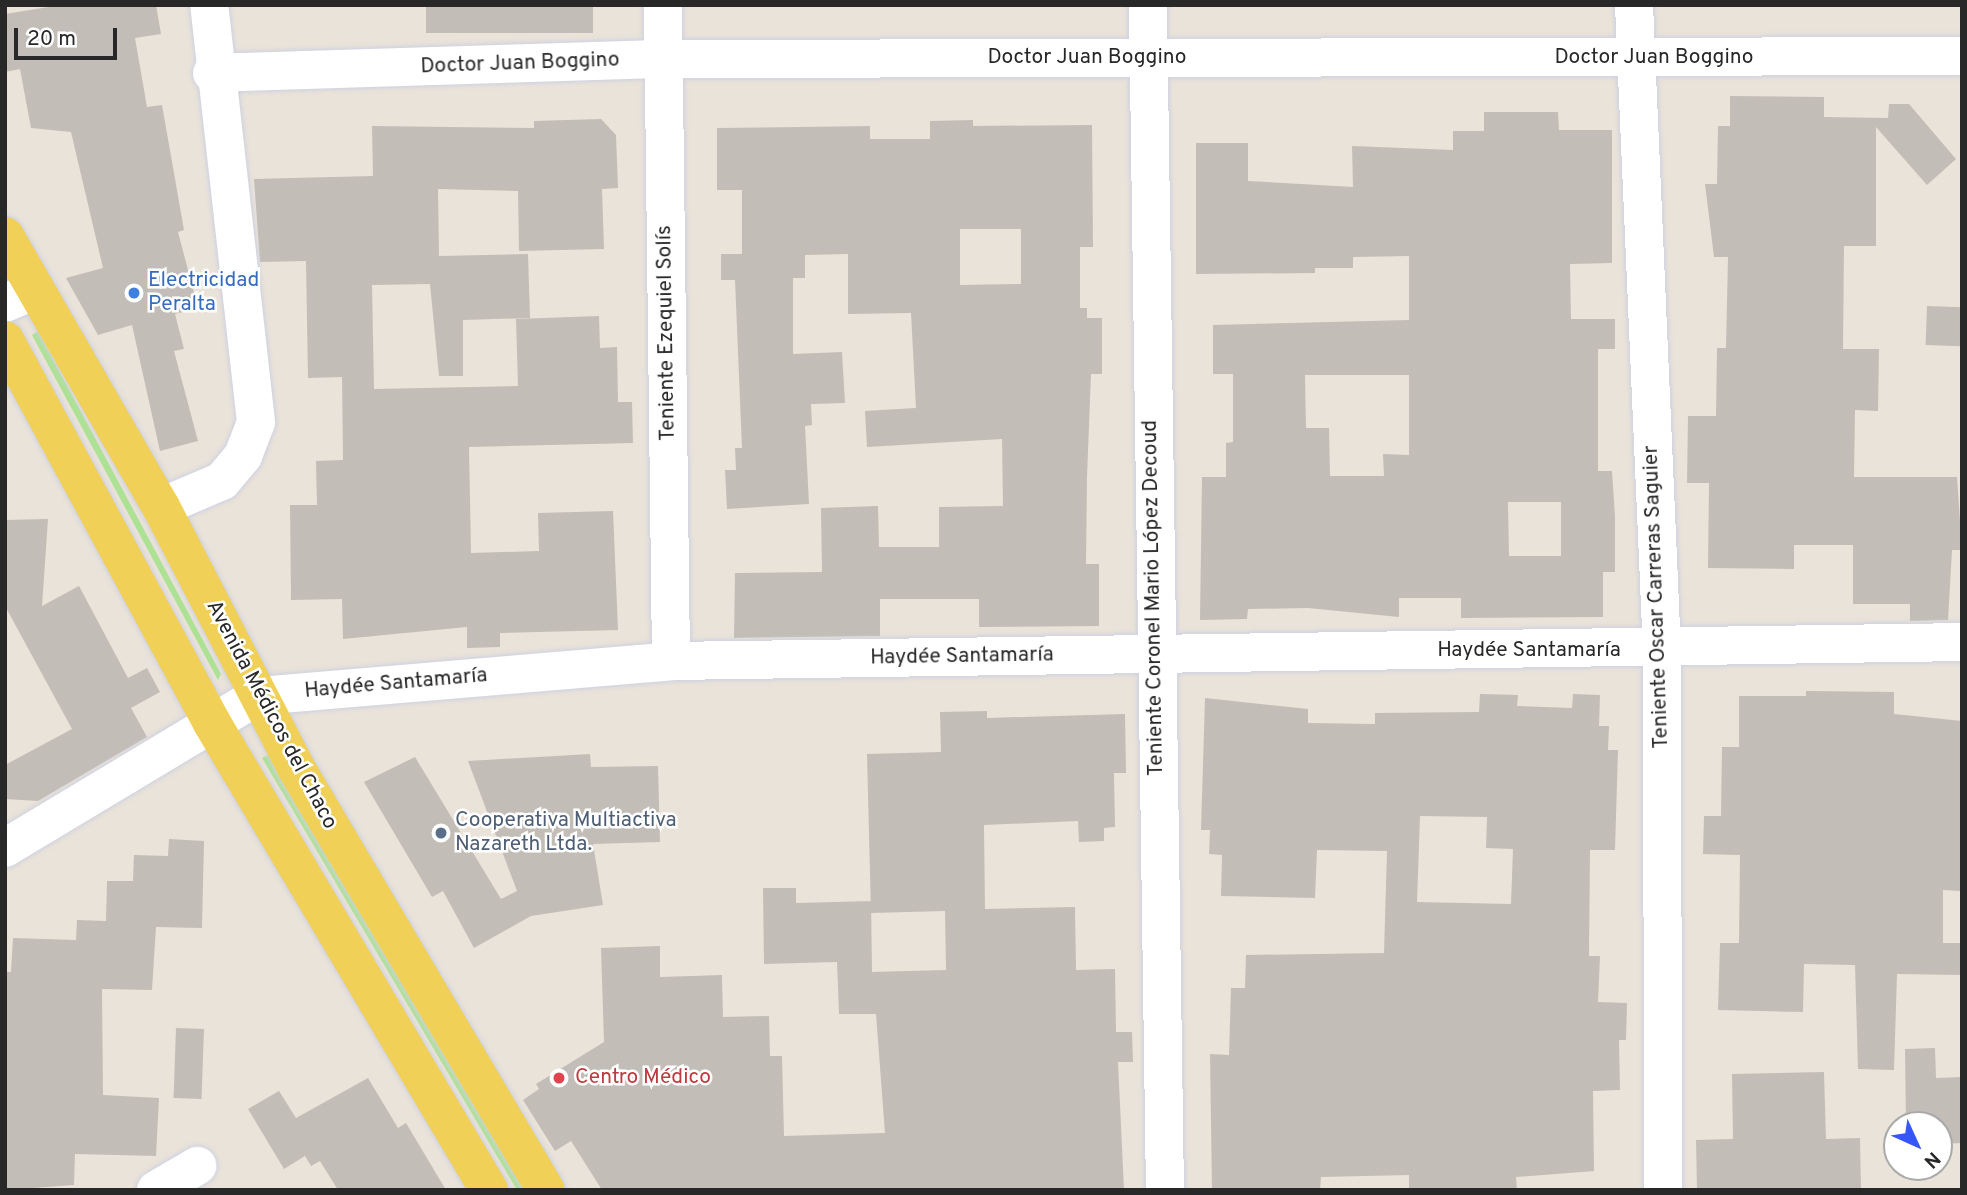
<!DOCTYPE html>
<meta charset="utf-8">
<style>
body{margin:0}
#map{position:relative;width:1967px;height:1195px;overflow:hidden;background:#eae3d9;font-family:Overpass,sans-serif}
div>[style]{position:absolute}
.green>*{inset:0;background:#ade294}
.building>*{inset:0;background:#c2bdb6;transform-origin:0 0}
.roads{filter:drop-shadow(0 0 2px #ced1e1) drop-shadow(0 0 2px #ced1e1)}
.minor>*{height:38px;margin:-19px;padding:0 19px;transform-origin:19px;border-radius:19px;background:#fff}
.tertiary>*{height:38px;margin:-19px;padding:0 19px;transform-origin:19px;border-radius:19px;background:#fff}
.primary>*{height:38px;margin:-19px;padding:0 19px;transform-origin:19px;border-radius:19px;background:#f1d058}
.dots>*{width:19px;height:19px;translate:-50% -50%;box-sizing:border-box;border:4px solid #fff;border-radius:50%}
span{translate:-50% -50%;white-space:nowrap;text-align:center;line-height:1.15;-webkit-text-stroke:5px #fff;paint-order:stroke}
.street-label{font-size:21px;color:#282828}
.shop-label{font-size:21px;color:#366cbe}
.left{translate:0 -50%;text-align:left}
.service-label{font-size:21px;color:#4e5e75}
.health-label{font-size:21px;color:#be3a42}
.frame{position:absolute;inset:0;border:7px solid #282828;pointer-events:none}
.north{position:absolute;left:1883px;top:1111px;width:70px;height:70px;box-sizing:border-box;background:#fff;border:2px solid #a9a9a9;border-radius:50%;rotate:135deg;font-size:19px;font-weight:700;line-height:28px;text-align:center;color:#282828}
.north::after{content:'';display:block;margin:auto;width:24px;height:32px;background:#3656fa;clip-path:polygon(50% 0,100% 100%,50% 72%,0 100%)}
.scale{position:absolute;left:14px;top:28px;width:103px;height:32px;box-sizing:border-box;border:4px solid #282828;border-top:0;padding-left:9px;font-size:21px;line-height:24px;white-space:nowrap;color:#282828;-webkit-text-stroke:5px #fff;paint-order:stroke}
</style>
<div id="map">
<div class="green">
<div style="clip-path:polygon(38px 331px,221px 674px,218px 680px,32px 335px)"></div>
<div style="clip-path:polygon(268px 755px,526px 1190px,517px 1190px,262px 758px)"></div>
</div>
<div class="building">
<div style="clip-path:polygon(61px 5px,156px 5px,161px 34px,135px 38px,147px 107px,162px 105px,184px 230px,178px 232px,198px 308px,175px 314px,184px 349px,174px 351px,198px 441px,160px 451px,132px 325px,98px 335px,66px 278px,103px 268px,71px 132px,31px 128px,20px 69px,5px 72px,5px 14px)"></div>
<div style="left:426px;top:5px;width:167px;height:28px"></div>
<div style="clip-path:polygon(1730px 96px,1824px 97px,1824px 117px,1888px 118px,1889px 104px,1909px 104px,1956px 159px,1927px 185px,1876px 127px,1876px 246px,1844px 246px,1843px 349px,1879px 349px,1878px 411px,1855px 410px,1854px 477px,1957px 477px,1962px 550px,1952px 550px,1948px 620px,1910px 621px,1910px 604px,1853px 604px,1853px 545px,1794px 545px,1794px 569px,1708px 568px,1709px 483px,1687px 483px,1688px 416px,1716px 416px,1717px 348px,1726px 348px,1728px 257px,1714px 257px,1705px 184px,1717px 184px,1718px 126px,1730px 126px)"></div>
<div style="clip-path:polygon(evenodd,1484px 112px,1558px 112px,1559px 130px,1612px 130px,1612px 263px,1570px 264px,1571px 319px,1615px 319px,1615px 349px,1598px 349px,1598px 471px,1612px 471px,1615px 517px,1615px 572px,1603px 572px,1603px 617px,1461px 618px,1461px 598px,1399px 598px,1399px 617px,1308px 608px,1248px 609px,1247px 619px,1200px 620px,1202px 477px,1226px 477px,1226px 443px,1233px 442px,1233px 374px,1213px 374px,1213px 325px,1409px 320px,1409px 256px,1353px 257px,1353px 268px,1315px 268px,1315px 273px,1196px 274px,1196px 143px,1248px 143px,1248px 181px,1353px 187px,1352px 146px,1453px 150px,1453px 131px,1484px 131px,1484px 112px,1305px 375px,1409px 375px,1409px 455px,1383px 454px,1384px 476px,1330px 476px,1329px 428px,1306px 428px,1305px 375px,1484px 112px,1508px 502px,1561px 502px,1561px 556px,1509px 556px,1508px 502px)"></div>
<div style="clip-path:polygon(601px 119px,616px 135px,618px 188px,602px 189px,604px 249px,519px 251px,518px 191px,438px 189px,439px 256px,528px 254px,530px 318px,463px 320px,463px 376px,439px 376px,430px 284px,372px 285px,374px 389px,518px 386px,516px 319px,599px 316px,600px 348px,617px 347px,618px 402px,632px 402px,633px 443px,469px 447px,471px 553px,539px 551px,538px 513px,613px 511px,618px 630px,500px 633px,500px 647px,467px 648px,467px 627px,343px 639px,342px 599px,291px 600px,290px 505px,317px 505px,316px 461px,343px 460px,342px 377px,308px 378px,306px 261px,260px 262px,254px 179px,373px 176px,372px 126px,534px 128px,534px 121px)"></div>
<div style="clip-path:polygon(evenodd,973px 120px,973px 126px,1092px 125px,1093px 247px,1080px 247px,1080px 308px,1087px 308px,1087px 318px,1102px 318px,1102px 374px,1091px 374px,1087px 477px,1086px 564px,1099px 564px,1099px 626px,979px 627px,979px 599px,880px 599px,880px 636px,734px 638px,735px 573px,822px 572px,821px 508px,878px 506px,879px 547px,939px 547px,939px 507px,1003px 506px,1002px 439px,867px 447px,865px 411px,916px 408px,911px 313px,848px 314px,848px 254px,805px 255px,805px 278px,793px 278px,793px 354px,842px 352px,845px 403px,811px 404px,812px 425px,805px 426px,809px 504px,727px 509px,725px 470px,736px 470px,735px 448px,742px 448px,735px 280px,721px 280px,721px 254px,742px 254px,742px 190px,717px 190px,717px 128px,870px 126px,870px 139px,930px 139px,930px 121px,973px 120px,960px 229px,1021px 229px,1021px 284px,960px 285px,960px 229px)"></div>
<div style="left:1927px;top:306px;width:35px;height:39px;rotate:2deg"></div>
<div style="clip-path:polygon(48px 519px,42px 606px,79px 586px,128px 678px,147px 668px,160px 692px,131px 708px,147px 737px,38px 801px,5px 799px,5px 765px,72px 729px,5px 606px,5px 520px)"></div>
<div style="clip-path:polygon(1806px 691px,1894px 692px,1894px 714px,1962px 721px,1961px 891px,1943px 890px,1943px 943px,1962px 943px,1962px 975px,1897px 974px,1894px 1070px,1858px 1069px,1855px 965px,1804px 964px,1803px 1012px,1718px 1010px,1720px 943px,1739px 943px,1740px 855px,1703px 854px,1704px 816px,1721px 816px,1722px 747px,1739px 747px,1739px 696px,1806px 696px)"></div>
<div style="clip-path:polygon(evenodd,1480px 694px,1518px 695px,1517px 706px,1572px 708px,1573px 694px,1600px 695px,1599px 726px,1609px 726px,1608px 750px,1618px 750px,1615px 850px,1590px 850px,1589px 956px,1600px 956px,1598px 1002px,1627px 1003px,1626px 1040px,1619px 1040px,1620px 1090px,1593px 1091px,1594px 1171px,1516px 1177px,1517px 1190px,1409px 1190px,1409px 1175px,1321px 1177px,1320px 1190px,1212px 1190px,1210px 1054px,1229px 1055px,1231px 988px,1245px 988px,1246px 955px,1384px 953px,1387px 851px,1317px 850px,1315px 898px,1221px 896px,1222px 855px,1209px 854px,1210px 830px,1201px 830px,1205px 698px,1308px 709px,1308px 723px,1375px 724px,1375px 713px,1479px 712px,1480px 694px,1420px 816px,1487px 817px,1486px 848px,1513px 849px,1511px 904px,1417px 902px,1420px 816px)"></div>
<div style="clip-path:polygon(987px 711px,987px 718px,1125px 714px,1126px 773px,1114px 773px,1115px 827px,1104px 828px,1104px 841px,1079px 842px,1078px 821px,984px 825px,985px 909px,1075px 907px,1076px 970px,1115px 969px,1116px 1032px,1132px 1032px,1133px 1062px,1118px 1062px,1124px 1190px,602px 1190px,571px 1141px,555px 1151px,523px 1100px,539px 1089px,536px 1084px,604px 1042px,601px 948px,660px 946px,660px 977px,722px 975px,723px 1017px,769px 1016px,770px 1056px,782px 1056px,784px 1136px,885px 1133px,876px 1014px,839px 1014px,837px 962px,764px 964px,763px 888px,796px 888px,796px 903px,871px 901px,872px 972px,946px 970px,945px 911px,871px 913px,867px 754px,941px 752px,940px 712px)"></div>
<div style="clip-path:polygon(590px 754px,591px 767px,658px 766px,660px 842px,593px 844px,603px 905px,531px 916px,474px 948px,443px 891px,432px 897px,364px 782px,415px 757px,501px 899px,517px 891px,468px 761px)"></div>
<div style="clip-path:polygon(169px 839px,204px 841px,202px 928px,156px 927px,152px 990px,102px 989px,103px 1095px,159px 1098px,156px 1156px,75px 1154px,74px 1185px,5px 1190px,5px 972px,11px 972px,13px 938px,76px 940px,77px 920px,106px 921px,107px 881px,133px 881px,134px 855px,168px 856px)"></div>
<div style="left:176px;top:1028px;width:28px;height:70px;rotate:2deg"></div>
<div style="clip-path:polygon(1935px 1048px,1936px 1078px,1962px 1077px,1962px 1143px,1939px 1144px,1939px 1125px,1906px 1125px,1905px 1049px)"></div>
<div style="clip-path:polygon(1824px 1072px,1826px 1139px,1860px 1138px,1861px 1190px,1697px 1190px,1696px 1140px,1733px 1139px,1732px 1074px)"></div>
<div style="clip-path:polygon(368px 1078px,398px 1128px,406px 1123px,446px 1190px,338px 1190px,320px 1161px,311px 1166px,305px 1156px,284px 1169px,248px 1109px,279px 1091px,296px 1118px)"></div>
</div>
<div class="roads">
<div class="minor">
<div style="left:663px;top:5px;width:656px;rotate:89.3deg"></div>
<div style="left:1148px;top:5px;width:1185px;rotate:89.18deg"></div>
<div style="left:1634px;top:5px;width:647px;rotate:87.52deg"></div>
<div style="left:1662px;top:651px;width:539px;rotate:89.89deg"></div>
<div style="left:212px;top:73px;width:452px;rotate:-1.8deg"></div>
<div style="left:664px;top:59px;width:1298px;rotate:-0.13deg"></div>
<div style="left:161px;top:507px;width:66px;rotate:-23.1deg"></div>
<div style="left:222px;top:481px;width:33px;rotate:-50deg"></div>
<div style="left:243px;top:456px;width:36px;rotate:-69deg"></div>
<div style="left:256px;top:422px;width:420px;rotate:-96.4deg"></div>
<div style="left:5px;top:848px;width:295px;rotate:-31deg"></div>
<div style="left:258px;top:696px;width:414px;rotate:-4.8deg"></div>
<div style="left:671px;top:661px;width:1291px;rotate:-0.84deg"></div>
<div style="left:156px;top:1190px;width:48px;rotate:-30.3deg"></div>
</div>
<div class="tertiary">
<div style="left:5px;top:303px;width:33px;rotate:-23deg"></div>
</div>
<div class="primary">
<div style="left:5px;top:236px;width:313px;rotate:60.1deg"></div>
<div style="left:161px;top:507px;width:292px;rotate:62.6deg"></div>
<div style="left:295px;top:766px;width:493px;rotate:59.4deg"></div>
<div style="left:5px;top:340px;width:435px;rotate:61.6deg"></div>
<div style="left:212px;top:723px;width:543px;rotate:59.33deg"></div>
</div>
</div>
<div class="dots">
<div style="left:134px;top:293px;background:#3f7fe0"></div>
<div style="left:441px;top:833px;background:#5c6f8a"></div>
<div style="left:559px;top:1078px;background:#e0444e"></div>
</div>
<div class="street-label">
<span style="left:1087px;top:58px">Doctor Juan Boggino</span>
<span style="left:1654px;top:58px">Doctor Juan Boggino</span>
<span style="left:520px;top:64px;rotate:-2deg">Doctor Juan Boggino</span>
<span style="left:667px;top:333px;rotate:-91deg">Teniente Ezequiel Solís</span>
<span style="left:1657px;top:597px;rotate:-92deg">Teniente Oscar Carreras Saguier</span>
<span style="left:1154px;top:598px;rotate:-91deg">Teniente Coronel Mario López Decoud</span>
<span style="left:1529px;top:651px">Haydée Santamaría</span>
<span style="left:962px;top:657px;rotate:-1deg">Haydée Santamaría</span>
<span style="left:396px;top:684px;rotate:-5deg">Haydée Santamaría</span>
<span style="left:271px;top:715px;rotate:62deg">Avenida Médicos del Chaco</span>
</div>
<div class="shop-label">
<span class="left" style="left:148px;top:293px">Electricidad<br>Peralta</span>
</div>
<div class="service-label">
<span class="left" style="left:455px;top:833px">Cooperativa Multiactiva<br>Nazareth Ltda.</span>
</div>
<div class="health-label">
<span class="left" style="left:575px;top:1078px">Centro Médico</span>
</div>
<div class="frame"></div>
<div class="north">N</div>
<div class="scale">20 m</div>
</div>
